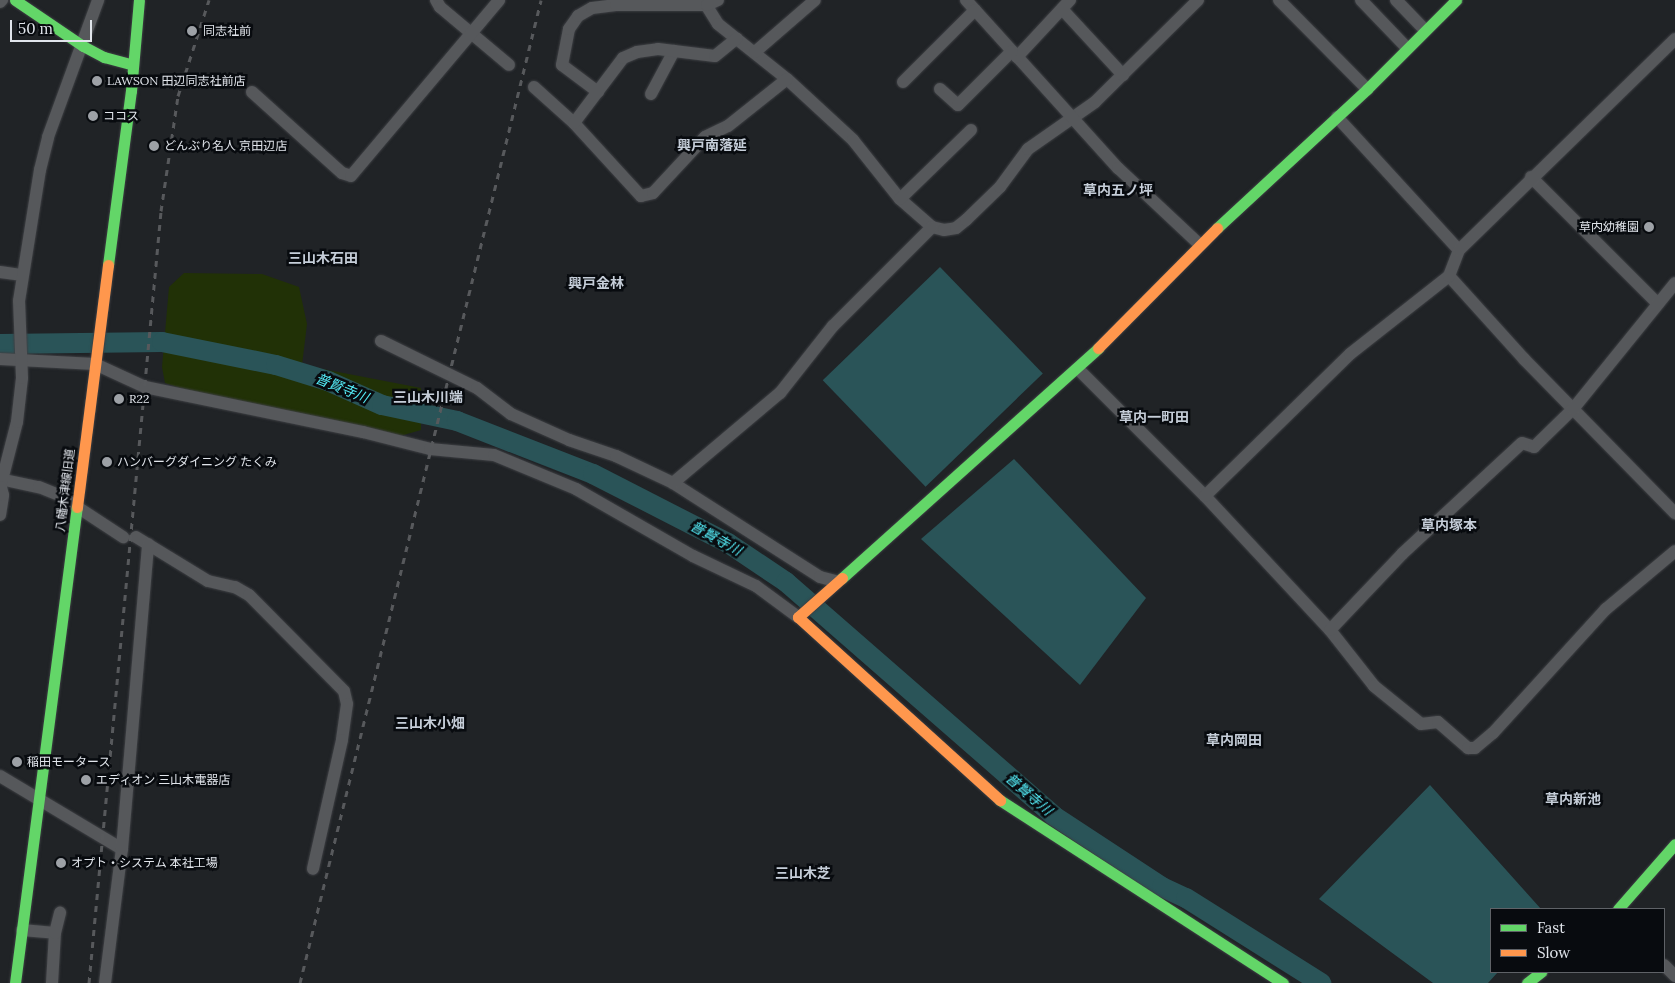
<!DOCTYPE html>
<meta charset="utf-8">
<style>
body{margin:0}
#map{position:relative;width:1675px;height:983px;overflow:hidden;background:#202326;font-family:Lora,"Noto Sans JP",serif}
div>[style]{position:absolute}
.green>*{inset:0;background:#213106}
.water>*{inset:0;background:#2a5458;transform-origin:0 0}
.river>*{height:20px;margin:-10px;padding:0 10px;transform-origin:10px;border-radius:10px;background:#2a5458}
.roads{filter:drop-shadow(0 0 1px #3d3f43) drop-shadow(0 0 1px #3d3f43)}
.street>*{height:12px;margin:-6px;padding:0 6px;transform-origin:6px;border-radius:6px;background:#56585b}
.fast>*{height:11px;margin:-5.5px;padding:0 5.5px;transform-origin:5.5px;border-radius:5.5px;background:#63d668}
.slow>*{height:11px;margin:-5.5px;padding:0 5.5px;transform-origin:5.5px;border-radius:5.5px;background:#ff974d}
.rail>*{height:3px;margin-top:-1.5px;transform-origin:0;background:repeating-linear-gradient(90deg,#57595c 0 6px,transparent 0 12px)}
.dots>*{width:14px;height:14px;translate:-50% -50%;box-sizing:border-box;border:2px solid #080b0f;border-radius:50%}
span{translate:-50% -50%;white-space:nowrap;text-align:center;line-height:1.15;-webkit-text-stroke:5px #080b0f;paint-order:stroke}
.poi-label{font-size:12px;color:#e1e5eb}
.left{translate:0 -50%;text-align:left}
.right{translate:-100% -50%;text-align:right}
.street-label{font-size:12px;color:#e1e5eb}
.neighbourhood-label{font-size:14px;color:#c5cdd8;font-weight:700}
.water-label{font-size:14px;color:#55eef9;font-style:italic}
.legend{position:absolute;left:1490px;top:908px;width:175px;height:65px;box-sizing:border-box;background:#080b0f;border:1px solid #5f6267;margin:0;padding:6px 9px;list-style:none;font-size:15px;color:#e1e5eb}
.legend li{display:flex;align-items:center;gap:10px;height:25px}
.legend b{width:25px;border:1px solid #5f6267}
.scale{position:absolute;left:10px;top:20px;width:82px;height:22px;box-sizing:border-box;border:2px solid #e1e5eb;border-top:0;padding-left:6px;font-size:15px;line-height:18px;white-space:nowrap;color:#e1e5eb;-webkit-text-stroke:4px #080b0f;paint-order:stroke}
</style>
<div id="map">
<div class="green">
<div style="clip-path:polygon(184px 273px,262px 274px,299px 287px,307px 324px,302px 365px,421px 388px,421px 430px,393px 438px,226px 403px,165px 383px,162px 367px,169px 287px)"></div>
</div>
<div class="water">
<div style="left:940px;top:267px;width:148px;height:163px;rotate:46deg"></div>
<div style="clip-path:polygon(1014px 459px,1146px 598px,1080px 685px,921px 539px)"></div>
<div style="clip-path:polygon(1430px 785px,1541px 909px,1491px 909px,1491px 972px,1498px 972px,1488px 983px,1433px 983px,1319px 899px)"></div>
</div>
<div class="river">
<div style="left:0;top:344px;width:162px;rotate:-0.7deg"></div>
<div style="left:162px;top:342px;width:116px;rotate:11.4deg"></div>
<div style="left:276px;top:365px;width:54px;rotate:17.1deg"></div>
<div style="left:328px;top:381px;width:59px;rotate:24deg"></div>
<div style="left:382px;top:405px;width:77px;rotate:12deg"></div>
<div style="left:457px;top:421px;width:146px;rotate:21.3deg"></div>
<div style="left:593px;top:474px;width:152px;rotate:27.1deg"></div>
<div style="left:728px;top:543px;width:70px;rotate:33.9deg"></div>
<div style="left:786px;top:582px;width:356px;rotate:41.1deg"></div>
<div style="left:1054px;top:816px;width:129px;rotate:33.3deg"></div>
<div style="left:1162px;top:887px;width:26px;rotate:25deg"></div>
<div style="left:1186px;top:898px;width:160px;rotate:32.2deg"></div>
</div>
<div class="roads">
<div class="street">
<div style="left:436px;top:0;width:8px;rotate:60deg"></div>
<div style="left:440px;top:7px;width:90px;rotate:40deg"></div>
<div style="left:703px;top:0;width:28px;rotate:58deg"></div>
<div style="left:718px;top:24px;width:88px;rotate:38.6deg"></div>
<div style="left:787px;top:79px;width:90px;rotate:42.7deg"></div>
<div style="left:853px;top:140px;width:75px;rotate:51.5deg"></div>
<div style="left:900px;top:199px;width:43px;rotate:41.2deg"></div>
<div style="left:932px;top:227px;width:12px;rotate:14deg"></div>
<div style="left:944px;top:230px;width:12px;rotate:-9deg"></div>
<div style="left:956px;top:228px;width:13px;rotate:-39deg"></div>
<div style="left:966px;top:220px;width:47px;rotate:-44.1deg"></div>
<div style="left:1000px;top:187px;width:47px;rotate:-53.6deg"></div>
<div style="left:1028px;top:149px;width:82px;rotate:-35deg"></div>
<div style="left:1095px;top:102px;width:145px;rotate:-44.7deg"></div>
<div style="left:966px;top:0;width:227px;rotate:47.9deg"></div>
<div style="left:1118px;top:168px;width:111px;rotate:43.2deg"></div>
<div style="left:1279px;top:0;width:125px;rotate:45.3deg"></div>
<div style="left:1361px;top:0;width:66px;rotate:46.2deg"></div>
<div style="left:1396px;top:0;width:42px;rotate:46deg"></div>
<div style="left:0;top:2px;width:3px;rotate:-45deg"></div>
<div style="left:1062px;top:9px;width:90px;rotate:47.3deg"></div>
<div style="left:755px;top:52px;width:79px;rotate:-40.9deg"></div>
<div style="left:1017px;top:57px;width:78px;rotate:-47.1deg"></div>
<div style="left:903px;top:82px;width:102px;rotate:-45deg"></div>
<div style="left:534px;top:87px;width:54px;rotate:42deg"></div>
<div style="left:574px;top:123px;width:99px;rotate:47.5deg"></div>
<div style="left:641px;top:196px;width:12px;rotate:-14deg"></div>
<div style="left:653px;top:193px;width:76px;rotate:-47.1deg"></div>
<div style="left:705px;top:137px;width:25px;rotate:-26deg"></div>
<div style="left:728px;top:126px;width:75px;rotate:-38.5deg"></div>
<div style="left:940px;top:89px;width:24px;rotate:42deg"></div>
<div style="left:958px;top:105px;width:76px;rotate:-45deg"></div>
<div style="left:252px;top:92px;width:121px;rotate:42deg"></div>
<div style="left:342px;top:173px;width:9px;rotate:18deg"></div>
<div style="left:351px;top:176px;width:230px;rotate:-49.9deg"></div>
<div style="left:598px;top:92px;width:45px;rotate:-143.1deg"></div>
<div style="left:562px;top:65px;width:37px;rotate:-79deg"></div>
<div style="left:569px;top:29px;width:16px;rotate:-55deg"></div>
<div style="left:578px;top:16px;width:16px;rotate:-30deg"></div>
<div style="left:592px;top:8px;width:24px;rotate:-7deg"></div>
<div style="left:616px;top:5px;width:91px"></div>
<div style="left:707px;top:5px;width:12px;rotate:-24deg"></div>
<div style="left:651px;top:94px;width:49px;rotate:-61.9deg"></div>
<div style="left:1337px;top:117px;width:180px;rotate:47.5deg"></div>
<div style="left:574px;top:123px;width:81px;rotate:-53deg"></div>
<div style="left:623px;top:58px;width:15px;rotate:-23deg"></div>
<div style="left:637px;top:52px;width:21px;rotate:-8deg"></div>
<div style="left:658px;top:49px;width:57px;rotate:7deg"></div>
<div style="left:715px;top:56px;width:28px;rotate:-39deg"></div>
<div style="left:1531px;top:177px;width:178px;rotate:45deg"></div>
<div style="left:900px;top:199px;width:99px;rotate:-44.2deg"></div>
<div style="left:0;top:272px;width:21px;rotate:8deg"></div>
<div style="left:1449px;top:276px;width:112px;rotate:47.9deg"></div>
<div style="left:1524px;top:359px;width:216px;rotate:45.6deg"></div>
<div style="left:381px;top:341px;width:107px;rotate:26.1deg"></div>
<div style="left:477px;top:388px;width:43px;rotate:37.4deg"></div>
<div style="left:511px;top:414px;width:64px;rotate:24.1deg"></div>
<div style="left:569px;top:440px;width:50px;rotate:18.8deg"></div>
<div style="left:616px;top:456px;width:63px;rotate:25.3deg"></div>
<div style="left:673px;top:483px;width:174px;rotate:32.6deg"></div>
<div style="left:820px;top:577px;width:16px;rotate:15deg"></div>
<div style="left:0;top:359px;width:95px;rotate:3deg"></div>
<div style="left:95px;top:364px;width:55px;rotate:24.7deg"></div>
<div style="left:145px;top:387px;width:223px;rotate:11.7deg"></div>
<div style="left:363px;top:432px;width:69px;rotate:14.2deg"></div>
<div style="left:430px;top:449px;width:64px;rotate:5.4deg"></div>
<div style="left:494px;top:455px;width:89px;rotate:22.5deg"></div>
<div style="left:576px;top:489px;width:135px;rotate:29.8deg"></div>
<div style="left:693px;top:556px;width:70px;rotate:25.5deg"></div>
<div style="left:756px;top:586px;width:52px;rotate:36.4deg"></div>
<div style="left:1078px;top:369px;width:180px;rotate:45deg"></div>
<div style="left:1205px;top:496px;width:183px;rotate:47deg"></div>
<div style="left:1330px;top:630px;width:71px;rotate:51.8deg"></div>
<div style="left:1374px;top:686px;width:60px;rotate:39deg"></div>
<div style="left:1421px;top:724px;width:17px;rotate:-7deg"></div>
<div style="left:1438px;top:722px;width:40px;rotate:41deg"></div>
<div style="left:1468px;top:748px;width:7px"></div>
<div style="left:1475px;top:748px;width:23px;rotate:-40deg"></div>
<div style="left:1493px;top:733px;width:168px;rotate:-47.7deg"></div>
<div style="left:1606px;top:609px;width:90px;rotate:-40deg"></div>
<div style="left:0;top:479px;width:40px;rotate:12deg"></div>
<div style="left:39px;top:487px;width:22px;rotate:22deg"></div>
<div style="left:59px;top:495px;width:77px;rotate:33.3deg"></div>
<div style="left:673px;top:483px;width:140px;rotate:-40.1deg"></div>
<div style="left:780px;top:393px;width:85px;rotate:-51.7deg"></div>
<div style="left:833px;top:326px;width:140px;rotate:-45deg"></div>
<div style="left:0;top:488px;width:68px;rotate:-75.6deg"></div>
<div style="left:17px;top:422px;width:44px;rotate:-83.5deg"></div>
<div style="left:22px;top:378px;width:77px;rotate:-92.2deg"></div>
<div style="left:19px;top:301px;width:133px;rotate:-80.9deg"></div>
<div style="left:40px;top:170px;width:34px;rotate:-76deg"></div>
<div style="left:48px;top:137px;width:146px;rotate:-69.9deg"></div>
<div style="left:1205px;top:496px;width:203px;rotate:-44.4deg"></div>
<div style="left:1350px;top:354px;width:126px;rotate:-38.2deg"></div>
<div style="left:1449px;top:276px;width:28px;rotate:-69deg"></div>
<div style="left:1459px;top:250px;width:302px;rotate:-44.3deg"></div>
<div style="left:0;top:515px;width:20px;rotate:-81deg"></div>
<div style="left:3px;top:495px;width:8px;rotate:-104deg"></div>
<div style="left:136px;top:537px;width:84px;rotate:31.4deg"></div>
<div style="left:208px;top:581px;width:28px;rotate:13deg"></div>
<div style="left:235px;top:587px;width:16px;rotate:30deg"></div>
<div style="left:249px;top:595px;width:135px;rotate:45.3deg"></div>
<div style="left:344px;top:691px;width:13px;rotate:77deg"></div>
<div style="left:347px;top:704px;width:36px;rotate:98deg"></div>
<div style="left:342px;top:740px;width:132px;rotate:102.7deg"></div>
<div style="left:1330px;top:630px;width:105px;rotate:-46.5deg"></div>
<div style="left:1402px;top:554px;width:163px;rotate:-42.8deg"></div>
<div style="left:1522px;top:443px;width:13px;rotate:18deg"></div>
<div style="left:1534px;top:447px;width:54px;rotate:-44.3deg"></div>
<div style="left:1573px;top:409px;width:162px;rotate:-51deg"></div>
<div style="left:0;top:776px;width:142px;rotate:30.9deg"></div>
<div style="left:22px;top:930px;width:33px;rotate:5deg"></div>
<div style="left:1664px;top:965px;width:16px;rotate:45deg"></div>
<div style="left:52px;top:983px;width:50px;rotate:-86.6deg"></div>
<div style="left:55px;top:933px;width:21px;rotate:-76deg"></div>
<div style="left:105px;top:983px;width:135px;rotate:-82.8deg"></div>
<div style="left:122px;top:849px;width:306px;rotate:-85.1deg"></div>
</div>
<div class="fast">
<div style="left:15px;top:0;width:82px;rotate:34.1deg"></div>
<div style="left:83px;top:46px;width:24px;rotate:28deg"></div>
<div style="left:104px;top:57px;width:30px;rotate:15deg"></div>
<div style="left:1217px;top:228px;width:205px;rotate:-42.8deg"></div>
<div style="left:1367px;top:89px;width:126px;rotate:-45deg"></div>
<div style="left:108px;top:265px;width:176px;rotate:-82.5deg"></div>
<div style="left:131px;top:91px;width:91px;rotate:-85deg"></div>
<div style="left:842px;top:578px;width:344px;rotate:-41.9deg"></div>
<div style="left:1000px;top:800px;width:337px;rotate:32.9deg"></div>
<div style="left:1618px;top:909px;width:86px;rotate:-48.8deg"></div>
<div style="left:15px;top:983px;width:480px;rotate:-82.6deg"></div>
<div style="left:1527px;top:983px;width:18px;rotate:-38deg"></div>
</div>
<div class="slow">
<div style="left:1098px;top:348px;width:169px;rotate:-45.2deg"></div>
<div style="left:77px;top:507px;width:244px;rotate:-82.7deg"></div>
<div style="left:842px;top:578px;width:59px;rotate:138.4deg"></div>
<div style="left:798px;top:617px;width:273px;rotate:42.2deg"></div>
</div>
</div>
<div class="rail">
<div style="left:89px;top:983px;width:775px;rotate:-84.67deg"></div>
<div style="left:161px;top:211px;width:116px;rotate:-81.6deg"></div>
<div style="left:178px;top:96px;width:101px;rotate:-72.1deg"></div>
<div style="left:300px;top:983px;width:1012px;rotate:-76.22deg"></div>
</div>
<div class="dots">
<div style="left:192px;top:31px;background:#9da1a6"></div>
<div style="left:97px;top:81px;background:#9da1a6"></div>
<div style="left:93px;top:116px;background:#9da1a6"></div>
<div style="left:154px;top:146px;background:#9da1a6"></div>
<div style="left:1649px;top:227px;background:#9da1a6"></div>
<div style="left:119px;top:399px;background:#9da1a6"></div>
<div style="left:107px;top:462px;background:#9da1a6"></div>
<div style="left:17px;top:762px;background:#9da1a6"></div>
<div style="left:86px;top:780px;background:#9da1a6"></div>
<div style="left:61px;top:863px;background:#9da1a6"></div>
</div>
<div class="poi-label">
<span class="left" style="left:203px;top:31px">同志社前</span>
<span class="left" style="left:107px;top:81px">LAWSON 田辺同志社前店</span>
<span class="left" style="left:103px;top:116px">ココス</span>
<span class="left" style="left:164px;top:146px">どんぶり名人 京田辺店</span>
<span class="right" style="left:1639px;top:227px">草内幼稚園</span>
<span class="left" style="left:129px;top:399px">R22</span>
<span class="left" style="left:117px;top:462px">ハンバーグダイニング たくみ</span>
<span class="left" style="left:27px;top:762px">稲田モータース</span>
<span class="left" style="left:96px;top:780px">エディオン 三山木電器店</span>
<span class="left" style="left:71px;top:863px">オプト・システム 本社工場</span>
</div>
<div class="street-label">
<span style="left:65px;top:490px;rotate:-83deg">八幡木津線旧道</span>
</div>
<div class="neighbourhood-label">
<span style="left:712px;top:145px">興戸南落延</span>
<span style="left:1118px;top:190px">草内五ノ坪</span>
<span style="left:323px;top:258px">三山木石田</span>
<span style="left:596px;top:283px">興戸金林</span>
<span style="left:428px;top:397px">三山木川端</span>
<span style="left:1154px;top:417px">草内一町田</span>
<span style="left:1449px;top:525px">草内塚本</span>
<span style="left:430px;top:723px">三山木小畑</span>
<span style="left:1234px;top:740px">草内岡田</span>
<span style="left:1573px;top:799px">草内新池</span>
<span style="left:803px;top:873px">三山木芝</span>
</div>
<div class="water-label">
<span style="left:342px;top:388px;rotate:22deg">普賢寺川</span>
<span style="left:716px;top:538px;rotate:29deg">普賢寺川</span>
<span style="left:1029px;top:794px;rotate:41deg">普賢寺川</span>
</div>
<ul class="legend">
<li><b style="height:6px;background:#63d668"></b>Fast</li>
<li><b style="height:6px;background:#ff974d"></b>Slow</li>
</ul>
<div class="scale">50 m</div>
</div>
